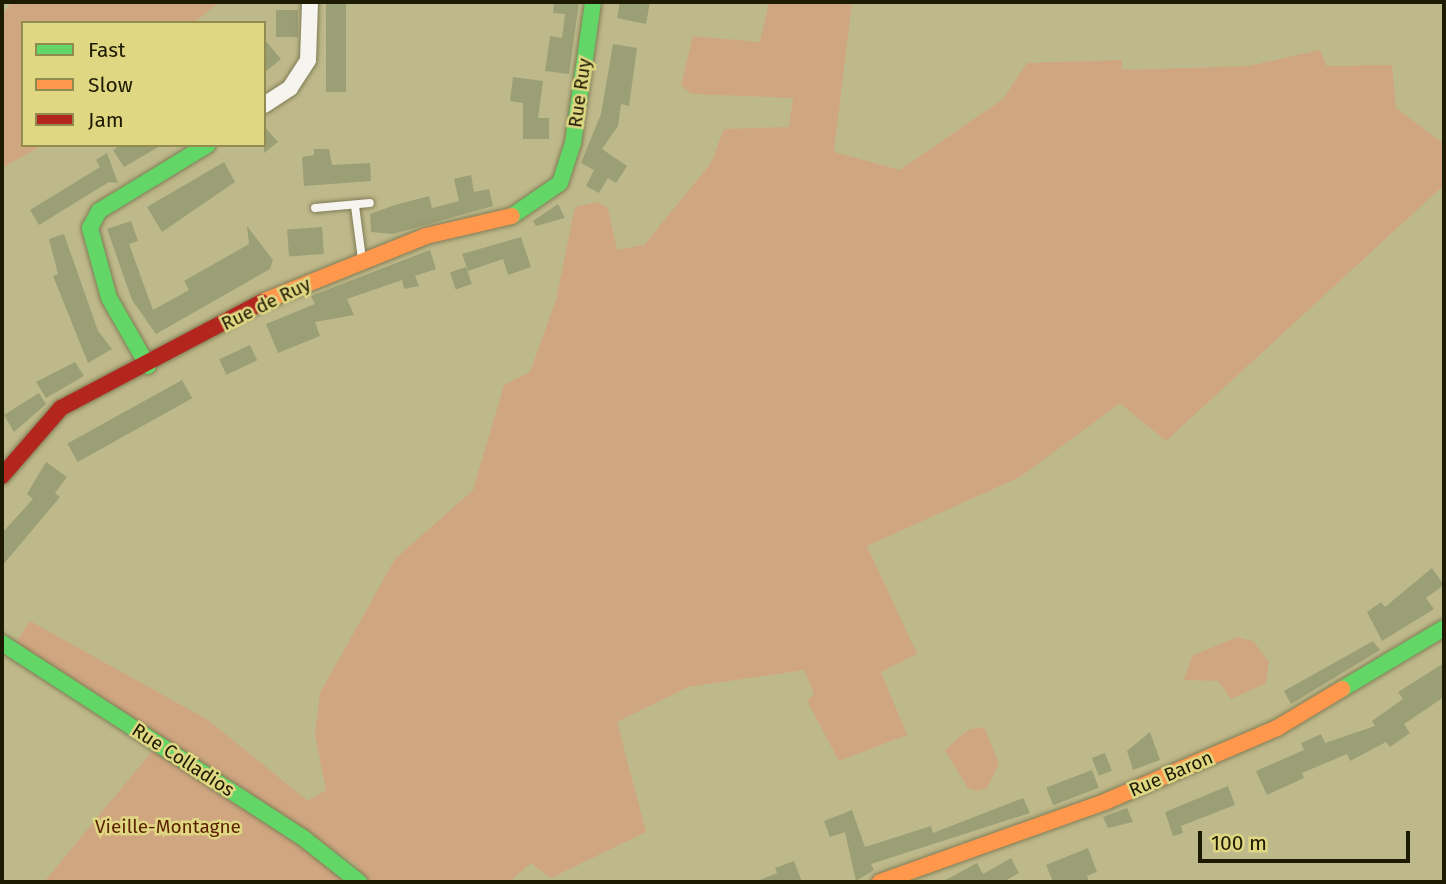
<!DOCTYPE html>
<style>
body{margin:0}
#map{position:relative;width:1446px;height:884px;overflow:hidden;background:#beb98b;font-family:"Fira Sans",sans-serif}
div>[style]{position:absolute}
.green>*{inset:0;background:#d0a681}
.building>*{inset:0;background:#9b9f76;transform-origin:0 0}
.roads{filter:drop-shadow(0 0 2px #807c55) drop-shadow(0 0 2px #807c55)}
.lane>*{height:8px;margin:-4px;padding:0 4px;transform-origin:4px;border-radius:4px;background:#f5f4ee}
.street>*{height:16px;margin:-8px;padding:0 8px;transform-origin:8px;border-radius:8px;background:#f5f4ee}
.fast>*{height:16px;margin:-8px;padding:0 8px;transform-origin:8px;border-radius:8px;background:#63d668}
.slow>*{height:16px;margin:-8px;padding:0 8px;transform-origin:8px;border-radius:8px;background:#ff974d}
.jam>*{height:16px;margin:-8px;padding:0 8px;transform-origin:8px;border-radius:8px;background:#b3261e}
span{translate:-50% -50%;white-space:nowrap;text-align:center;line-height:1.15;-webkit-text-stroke:5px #e0d783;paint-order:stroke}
.street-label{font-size:19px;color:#1d1a02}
.park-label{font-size:19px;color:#5c1f00}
.frame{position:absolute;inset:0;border:4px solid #1d1a02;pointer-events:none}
.legend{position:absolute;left:21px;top:21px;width:245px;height:126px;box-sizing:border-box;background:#e0d783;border:2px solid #928b4f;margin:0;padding:9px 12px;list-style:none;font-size:21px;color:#1d1a02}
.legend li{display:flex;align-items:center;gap:14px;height:35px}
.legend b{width:35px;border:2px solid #928b4f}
.scale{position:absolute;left:1198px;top:831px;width:212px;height:32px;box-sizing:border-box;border:4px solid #1d1a02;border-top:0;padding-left:9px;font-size:21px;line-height:24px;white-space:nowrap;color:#1d1a02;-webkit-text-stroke:5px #e0d783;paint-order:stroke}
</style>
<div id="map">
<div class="green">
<div style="clip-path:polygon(12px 2px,220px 2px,193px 23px,23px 23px,23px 145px,43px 145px,2px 168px,2px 15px)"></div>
<div style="clip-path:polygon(769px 2px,852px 2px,834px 152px,900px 170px,1003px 99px,1027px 63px,1122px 60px,1122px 70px,1249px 66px,1320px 50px,1327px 66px,1392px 65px,1396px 108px,1444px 144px,1444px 185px,1166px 441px,1120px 403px,1020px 477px,867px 546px,917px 654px,881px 672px,907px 735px,839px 761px,807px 701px,814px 694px,804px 670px,688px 687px,617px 722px,646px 832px,551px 878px,531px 863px,509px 882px,366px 882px,356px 864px,14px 646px,30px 621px,208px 720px,308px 801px,326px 790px,315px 735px,320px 693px,395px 559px,473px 490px,504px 385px,530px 372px,556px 300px,575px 207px,598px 202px,608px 208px,617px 250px,644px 245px,711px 163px,724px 129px,789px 127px,793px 98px,691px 94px,681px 85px,693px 36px,760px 42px)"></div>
<div style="clip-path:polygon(1237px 637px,1253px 641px,1269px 662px,1266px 683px,1231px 699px,1218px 681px,1184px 680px,1192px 656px)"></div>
<div style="clip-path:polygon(984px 727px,999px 764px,987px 788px,977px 791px,968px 788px,945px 750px,968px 730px)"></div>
<div style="clip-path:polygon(154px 749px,353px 882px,44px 882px)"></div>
</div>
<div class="building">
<div style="left:326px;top:2px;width:20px;height:90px"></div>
<div style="clip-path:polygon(554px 2px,579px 2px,569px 74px,545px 71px,550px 36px,562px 38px,565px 14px,553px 13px)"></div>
<div style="clip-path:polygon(620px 2px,650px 2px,646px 24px,617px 18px)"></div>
<div style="left:276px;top:10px;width:22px;height:27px"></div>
<div style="clip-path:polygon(264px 39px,281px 59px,264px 73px)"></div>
<div style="clip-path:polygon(613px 44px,637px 48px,629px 106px,621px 104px,618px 126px,602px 149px,627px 166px,616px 183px,608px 178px,599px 193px,586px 186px,594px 170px,581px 163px,601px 114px)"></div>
<div style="clip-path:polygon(513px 77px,543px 81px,538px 118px,549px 118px,549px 139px,523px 139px,523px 103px,510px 101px)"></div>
<div style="clip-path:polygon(264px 126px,278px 142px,264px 153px)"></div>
<div style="clip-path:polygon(121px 145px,162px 145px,124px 167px,113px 150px)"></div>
<div style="clip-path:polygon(314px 149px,329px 149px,332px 165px,370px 163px,371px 181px,304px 186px,302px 157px,314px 155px)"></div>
<div style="clip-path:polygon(107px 153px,118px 183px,109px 182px,39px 225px,30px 210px,100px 167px,96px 160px)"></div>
<div style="clip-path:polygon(224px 162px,235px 182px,162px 232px,147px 207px)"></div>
<div style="clip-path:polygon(471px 175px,474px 192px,489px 189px,493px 206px,393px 234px,371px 232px,370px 214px,395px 205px,429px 196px,432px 208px,459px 201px,454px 179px)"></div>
<div style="clip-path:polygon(558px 204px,565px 218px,536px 226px,533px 221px)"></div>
<div style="clip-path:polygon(131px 221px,138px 241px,129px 244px,153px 310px,189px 290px,184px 281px,249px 244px,247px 226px,273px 260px,270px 269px,156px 334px,132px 300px,107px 229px)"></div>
<div style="left:322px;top:227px;width:27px;height:35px;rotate:86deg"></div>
<div style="clip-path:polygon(64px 234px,98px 331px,112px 349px,88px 363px,53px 276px,58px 274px,49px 239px)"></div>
<div style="clip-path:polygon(521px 237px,531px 267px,508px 275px,503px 259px,468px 271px,462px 254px)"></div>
<div style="clip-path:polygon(430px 250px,436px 269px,415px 276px,419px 286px,404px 289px,402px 280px,347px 299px,354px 315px,315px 322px,320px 336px,278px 353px,266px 324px,315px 304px,311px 296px)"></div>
<div style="left:466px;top:267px;width:18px;height:17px;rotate:71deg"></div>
<div style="left:250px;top:345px;width:17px;height:34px;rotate:65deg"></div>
<div style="clip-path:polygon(75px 362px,84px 376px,46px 398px,36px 382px)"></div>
<div style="left:182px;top:380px;width:21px;height:131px;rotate:61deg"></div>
<div style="clip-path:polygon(39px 393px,46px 404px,14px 432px,4px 415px)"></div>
<div style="clip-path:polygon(46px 462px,67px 477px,55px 493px,60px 497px,2px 566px,2px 533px,33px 499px,27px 494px)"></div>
<div style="clip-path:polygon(1432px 568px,1444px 585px,1426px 598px,1434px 609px,1382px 641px,1367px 612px,1381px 602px,1385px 607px)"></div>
<div style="clip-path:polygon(1373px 641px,1380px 650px,1291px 704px,1284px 691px)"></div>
<div style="clip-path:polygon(1444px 663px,1444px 697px,1404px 724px,1410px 733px,1390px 747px,1386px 742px,1350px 761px,1347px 754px,1302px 773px,1304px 778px,1267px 795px,1256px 771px,1304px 750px,1301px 743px,1321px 734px,1325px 743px,1375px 726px,1372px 721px,1403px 699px,1398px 692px)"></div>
<div style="clip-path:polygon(1150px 732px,1160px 760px,1133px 770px,1127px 751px)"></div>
<div style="left:1105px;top:753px;width:19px;height:14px;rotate:69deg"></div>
<div style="left:1092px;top:770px;width:19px;height:49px;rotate:69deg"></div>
<div style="clip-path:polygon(1228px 786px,1235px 805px,1181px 826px,1183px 833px,1173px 836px,1165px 812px)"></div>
<div style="clip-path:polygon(1023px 798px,1030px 813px,871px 864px,874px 870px,856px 881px,845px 832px,830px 837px,824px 821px,852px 810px,865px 847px,931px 826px,933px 833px)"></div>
<div style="clip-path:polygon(1127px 808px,1133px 822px,1108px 828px,1103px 817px)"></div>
<div style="clip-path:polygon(1088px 848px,1097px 872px,1087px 876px,1089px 882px,1053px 882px,1046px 865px)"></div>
<div style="clip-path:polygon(1011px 858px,1019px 873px,1003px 882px,942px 882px,977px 863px,983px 874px)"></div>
<div style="clip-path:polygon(794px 861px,802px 882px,755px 882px,777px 873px,775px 868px)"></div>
</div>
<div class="roads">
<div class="lane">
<div style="left:355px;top:206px;width:53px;rotate:82.5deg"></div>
<div style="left:315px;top:208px;width:55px;rotate:-5.2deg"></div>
</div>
<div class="street">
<div style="left:264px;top:105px;width:31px;rotate:-33deg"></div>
<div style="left:290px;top:88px;width:33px;rotate:-57deg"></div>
<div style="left:308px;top:60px;width:58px;rotate:-88deg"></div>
</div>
<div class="fast">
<div style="left:512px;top:216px;width:58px;rotate:-34.5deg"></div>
<div style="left:560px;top:183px;width:42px;rotate:-72deg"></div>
<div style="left:573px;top:143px;width:142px;rotate:-81.9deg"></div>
<div style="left:148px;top:366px;width:78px;rotate:-119.8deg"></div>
<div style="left:109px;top:298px;width:73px;rotate:-105.2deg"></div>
<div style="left:90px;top:228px;width:19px;rotate:-62deg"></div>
<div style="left:99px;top:211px;width:127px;rotate:-31.4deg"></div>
<div style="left:2px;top:643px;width:357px;rotate:32.9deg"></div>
<div style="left:302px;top:837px;width:73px;rotate:38.3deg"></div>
<div style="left:1342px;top:689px;width:119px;rotate:-30.9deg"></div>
</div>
<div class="slow">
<div style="left:262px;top:302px;width:177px;rotate:-21.9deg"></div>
<div style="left:426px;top:236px;width:88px;rotate:-13.1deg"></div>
<div style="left:880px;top:882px;width:241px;rotate:-19.6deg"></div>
<div style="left:1107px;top:801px;width:185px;rotate:-23.2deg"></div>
<div style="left:1277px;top:728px;width:76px;rotate:-31deg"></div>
</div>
<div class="jam">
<div style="left:2px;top:476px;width:90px;rotate:-49.1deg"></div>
<div style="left:61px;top:408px;width:227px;rotate:-27.8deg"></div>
</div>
</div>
<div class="street-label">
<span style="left:580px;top:93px;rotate:-82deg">Rue Ruy</span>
<span style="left:266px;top:304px;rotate:-26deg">Rue de Ruy</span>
<span style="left:183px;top:760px;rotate:33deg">Rue Colladios</span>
<span style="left:1171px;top:774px;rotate:-23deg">Rue Baron</span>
</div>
<div class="park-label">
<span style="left:168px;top:827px">Vieille-Montagne</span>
</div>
<div class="frame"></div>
<ul class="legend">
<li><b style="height:9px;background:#63d668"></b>Fast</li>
<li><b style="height:9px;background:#ff974d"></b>Slow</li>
<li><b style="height:9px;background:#b3261e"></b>Jam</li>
</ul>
<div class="scale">100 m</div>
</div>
